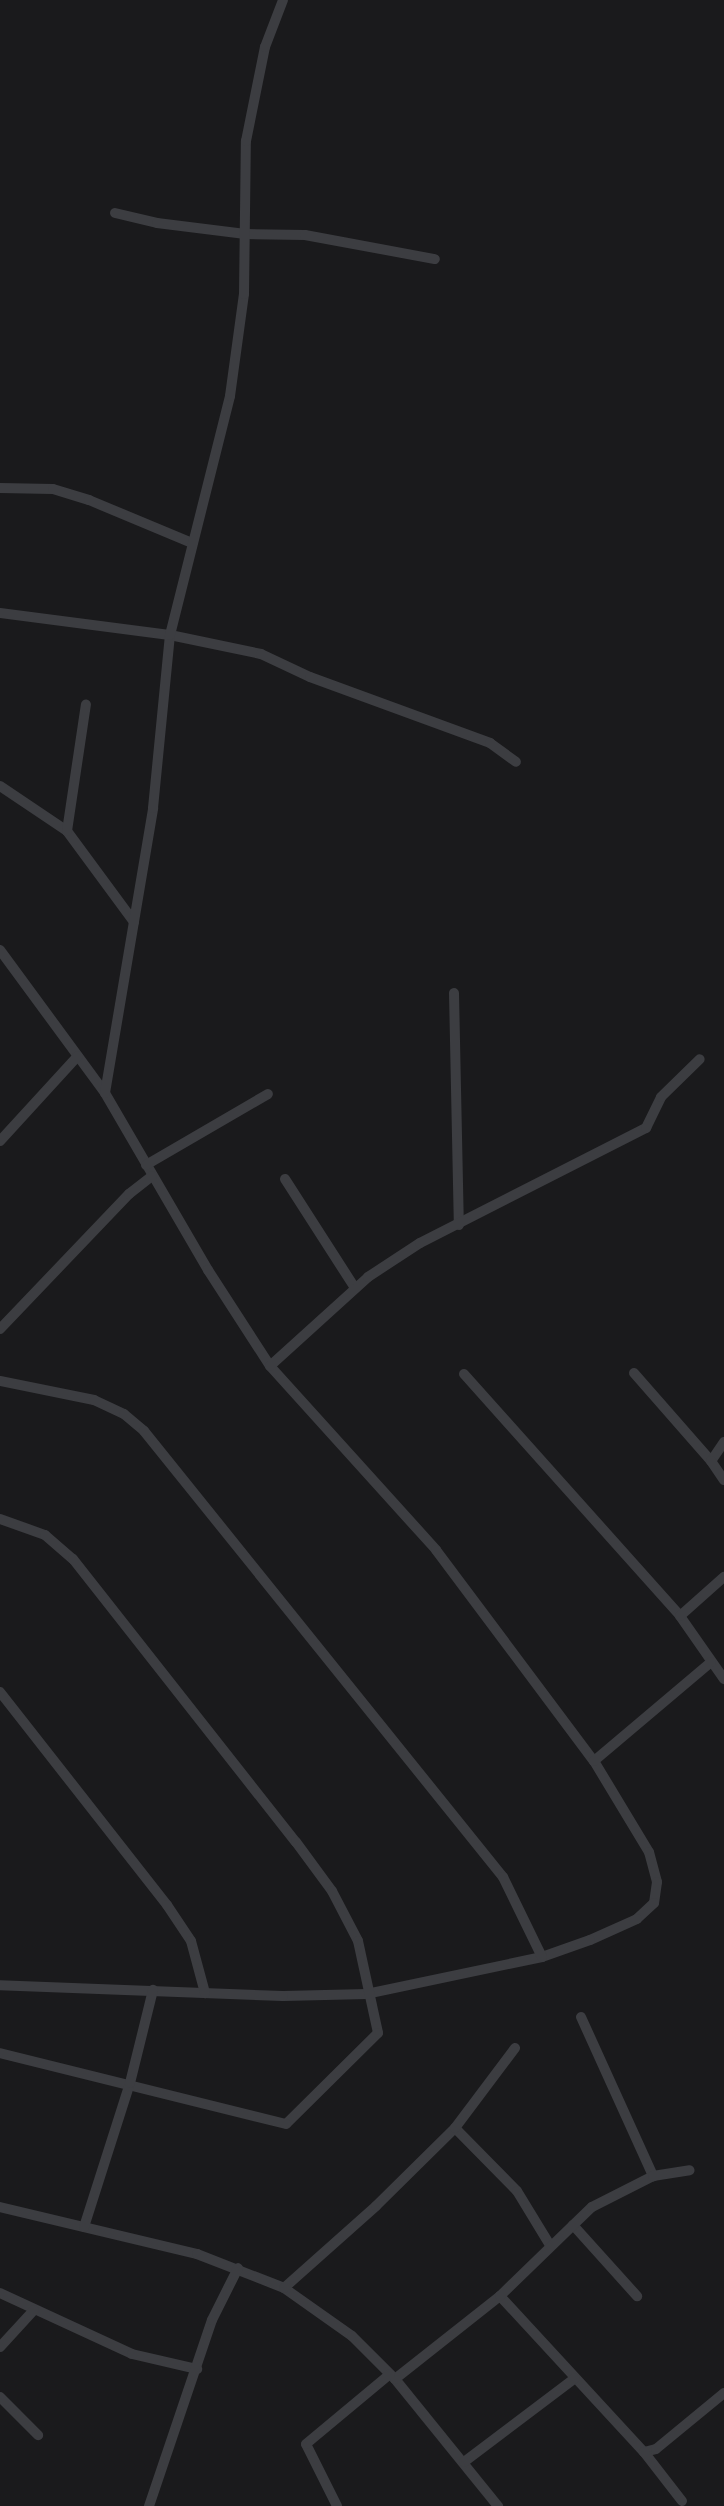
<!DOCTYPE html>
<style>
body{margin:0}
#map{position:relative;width:724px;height:2506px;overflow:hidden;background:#1a1a1c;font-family:Mulish,sans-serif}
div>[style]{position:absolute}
.minor>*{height:10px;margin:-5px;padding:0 5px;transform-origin:5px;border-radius:5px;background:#3c3d41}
span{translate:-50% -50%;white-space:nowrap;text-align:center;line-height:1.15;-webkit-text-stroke:8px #151517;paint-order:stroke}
</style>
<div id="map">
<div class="minor">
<div style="left:115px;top:213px;width:43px;rotate:13.4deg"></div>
<div style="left:157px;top:223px;width:89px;rotate:7.1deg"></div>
<div style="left:245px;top:234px;width:60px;rotate:1deg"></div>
<div style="left:305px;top:235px;width:132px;rotate:10.5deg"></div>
<div style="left:0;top:488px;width:53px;rotate:1.1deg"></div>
<div style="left:53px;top:489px;width:38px;rotate:17deg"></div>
<div style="left:89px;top:500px;width:112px;rotate:22.7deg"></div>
<div style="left:0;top:613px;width:171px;rotate:7.4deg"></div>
<div style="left:170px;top:635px;width:93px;rotate:11.8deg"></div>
<div style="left:261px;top:654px;width:54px;rotate:25.1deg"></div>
<div style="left:310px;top:677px;width:192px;rotate:20.1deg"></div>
<div style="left:490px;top:743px;width:32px;rotate:36deg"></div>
<div style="left:0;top:786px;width:81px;rotate:33.9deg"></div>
<div style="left:67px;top:831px;width:113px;rotate:53.6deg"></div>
<div style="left:67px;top:831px;width:128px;rotate:-81.5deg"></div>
<div style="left:0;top:950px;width:177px;rotate:53.7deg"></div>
<div style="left:105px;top:1093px;width:205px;rotate:59.8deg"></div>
<div style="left:208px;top:1270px;width:114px;rotate:57.1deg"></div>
<div style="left:270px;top:1366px;width:248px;rotate:47.9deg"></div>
<div style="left:436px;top:1550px;width:264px;rotate:53.2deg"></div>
<div style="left:594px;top:1761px;width:106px;rotate:58.9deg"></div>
<div style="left:649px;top:1852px;width:31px;rotate:75deg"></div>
<div style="left:657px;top:1882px;width:21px;rotate:98deg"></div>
<div style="left:654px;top:1903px;width:23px;rotate:137deg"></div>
<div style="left:637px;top:1919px;width:51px;rotate:155.9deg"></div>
<div style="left:590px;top:1940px;width:51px;rotate:160.5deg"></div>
<div style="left:542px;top:1957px;width:179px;rotate:168.1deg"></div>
<div style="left:367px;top:1994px;width:84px;rotate:178.6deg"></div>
<div style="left:283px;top:1996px;width:283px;rotate:-177.8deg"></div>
<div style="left:454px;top:993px;width:232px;rotate:88.8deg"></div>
<div style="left:105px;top:1093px;width:289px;rotate:-80.4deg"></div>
<div style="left:153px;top:808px;width:174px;rotate:-84.4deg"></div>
<div style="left:170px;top:635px;width:246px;rotate:-75.9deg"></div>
<div style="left:230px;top:396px;width:103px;rotate:-82.2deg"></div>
<div style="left:244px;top:294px;width:153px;rotate:-89.3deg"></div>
<div style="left:246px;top:141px;width:96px;rotate:-78.6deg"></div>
<div style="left:265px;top:47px;width:50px;rotate:-69deg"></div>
<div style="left:0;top:1141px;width:115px;rotate:-47.5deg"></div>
<div style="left:146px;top:1165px;width:141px;rotate:-30.2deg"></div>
<div style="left:285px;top:1179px;width:130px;rotate:57.3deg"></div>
<div style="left:0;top:1329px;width:187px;rotate:-46.3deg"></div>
<div style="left:129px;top:1194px;width:29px;rotate:-38deg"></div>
<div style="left:270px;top:1366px;width:132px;rotate:-42.2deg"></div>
<div style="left:368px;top:1277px;width:62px;rotate:-33.2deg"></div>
<div style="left:420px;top:1243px;width:254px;rotate:-27deg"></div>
<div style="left:646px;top:1128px;width:34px;rotate:-64deg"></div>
<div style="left:661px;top:1097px;width:54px;rotate:-44.3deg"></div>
<div style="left:634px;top:1373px;width:117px;rotate:48.8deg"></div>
<div style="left:464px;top:1374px;width:324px;rotate:48.2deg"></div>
<div style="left:680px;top:1616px;width:77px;rotate:55.1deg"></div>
<div style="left:0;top:1381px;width:96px;rotate:11.4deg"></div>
<div style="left:94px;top:1400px;width:33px;rotate:25deg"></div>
<div style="left:124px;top:1414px;width:26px;rotate:40deg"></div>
<div style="left:144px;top:1431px;width:573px;rotate:51.17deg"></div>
<div style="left:503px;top:1877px;width:89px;rotate:64deg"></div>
<div style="left:724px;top:1442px;width:23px;rotate:124deg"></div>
<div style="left:711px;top:1461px;width:23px;rotate:56deg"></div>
<div style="left:0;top:1519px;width:48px;rotate:19.6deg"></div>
<div style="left:45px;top:1535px;width:37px;rotate:41deg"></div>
<div style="left:73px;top:1559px;width:360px;rotate:51.8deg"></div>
<div style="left:296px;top:1842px;width:61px;rotate:53.7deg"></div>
<div style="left:332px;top:1891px;width:56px;rotate:62.5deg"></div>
<div style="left:358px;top:1941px;width:94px;rotate:77.7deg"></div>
<div style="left:378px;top:2033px;width:129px;rotate:135.3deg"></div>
<div style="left:286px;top:2124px;width:295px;rotate:-166.1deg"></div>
<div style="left:680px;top:1616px;width:59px;rotate:-41.6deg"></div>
<div style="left:0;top:1692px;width:271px;rotate:51.9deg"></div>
<div style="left:167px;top:1905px;width:43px;rotate:56.3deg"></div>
<div style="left:191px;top:1941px;width:54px;rotate:74.9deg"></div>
<div style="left:594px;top:1761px;width:153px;rotate:-40.2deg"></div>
<div style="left:581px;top:2017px;width:175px;rotate:65.6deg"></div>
<div style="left:455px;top:2128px;width:88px;rotate:45.5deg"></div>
<div style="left:517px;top:2191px;width:63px;rotate:58.6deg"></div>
<div style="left:0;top:2207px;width:203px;rotate:13.4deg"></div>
<div style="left:197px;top:2254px;width:93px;rotate:21.3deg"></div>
<div style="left:284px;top:2288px;width:83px;rotate:35.2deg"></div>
<div style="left:352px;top:2336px;width:61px;rotate:45deg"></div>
<div style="left:395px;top:2379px;width:164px;rotate:51deg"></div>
<div style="left:573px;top:2225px;width:96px;rotate:48deg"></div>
<div style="left:84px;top:2227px;width:151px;rotate:-72.3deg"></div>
<div style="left:130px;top:2083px;width:96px;rotate:-76.1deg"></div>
<div style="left:284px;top:2288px;width:123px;rotate:-41.7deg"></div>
<div style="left:376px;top:2206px;width:111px;rotate:-44.6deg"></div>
<div style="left:455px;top:2128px;width:100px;rotate:-53.1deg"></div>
<div style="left:0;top:2293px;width:145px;rotate:24.8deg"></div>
<div style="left:132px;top:2354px;width:67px;rotate:13deg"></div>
<div style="left:500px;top:2296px;width:212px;rotate:47.3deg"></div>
<div style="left:644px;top:2452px;width:12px;rotate:-14deg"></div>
<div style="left:656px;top:2449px;width:88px;rotate:-39.5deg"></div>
<div style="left:0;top:2347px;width:50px;rotate:-47.4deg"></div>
<div style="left:395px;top:2379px;width:134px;rotate:-38.3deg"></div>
<div style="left:500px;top:2296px;width:128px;rotate:-44.1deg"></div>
<div style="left:592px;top:2207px;width:68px;rotate:-26.9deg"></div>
<div style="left:653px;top:2176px;width:37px;rotate:-9deg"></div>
<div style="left:0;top:2397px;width:54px;rotate:45deg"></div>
<div style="left:644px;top:2452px;width:62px;rotate:52.2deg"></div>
<div style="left:464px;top:2462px;width:139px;rotate:-37.1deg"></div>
<div style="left:149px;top:2506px;width:196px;rotate:-71.3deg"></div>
<div style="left:212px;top:2320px;width:58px;rotate:-63.4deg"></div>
<div style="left:337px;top:2506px;width:69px;rotate:-116.6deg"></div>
<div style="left:306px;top:2444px;width:109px;rotate:-39.8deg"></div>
</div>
</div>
